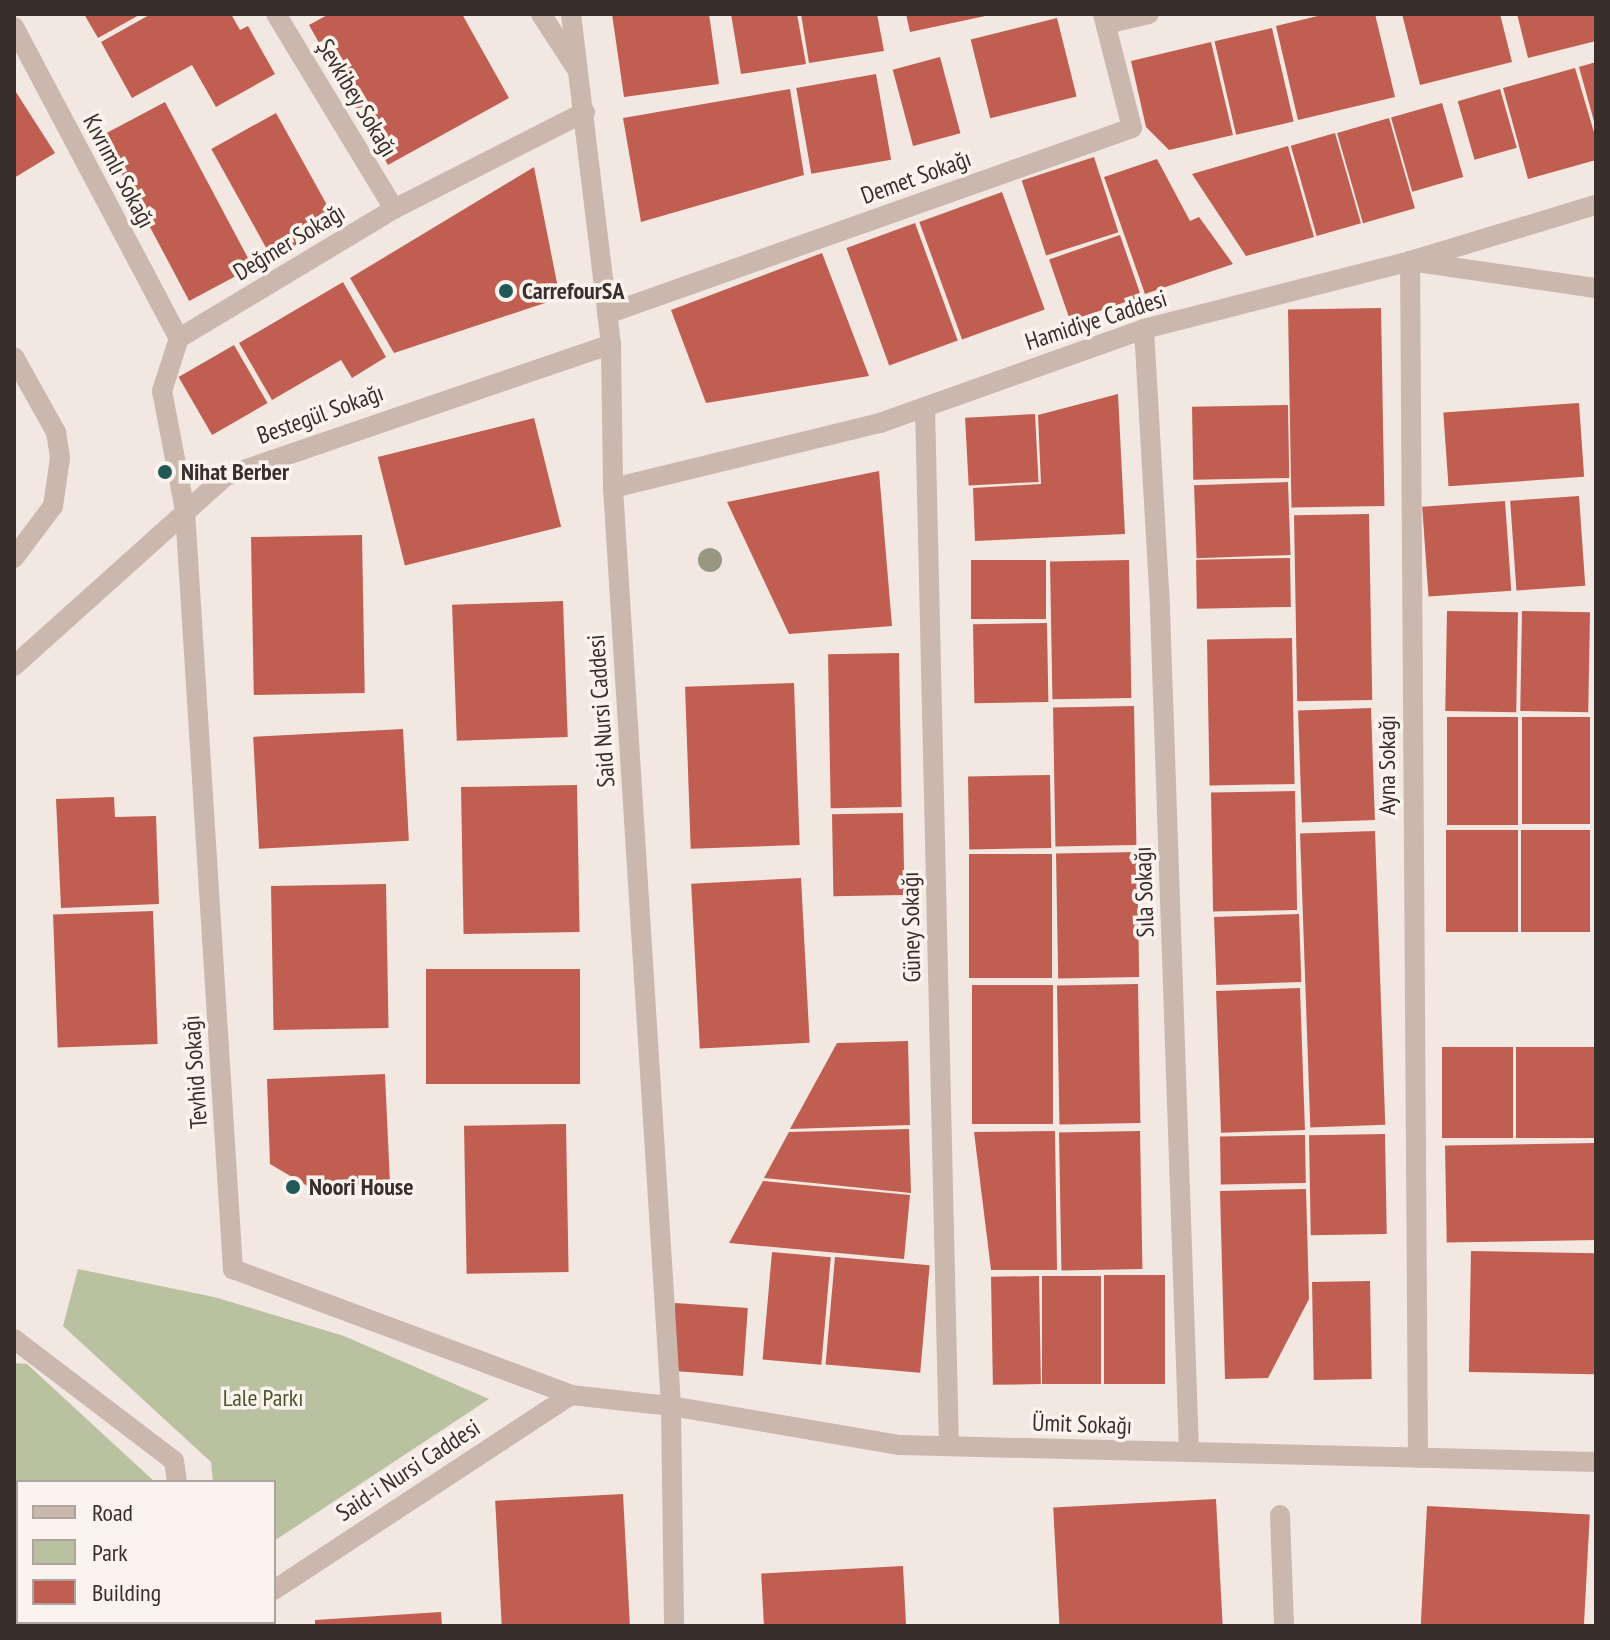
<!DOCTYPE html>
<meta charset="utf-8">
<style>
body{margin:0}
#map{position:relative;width:1610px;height:1640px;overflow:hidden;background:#f2e8e1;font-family:"PT Sans Narrow",sans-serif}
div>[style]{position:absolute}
.green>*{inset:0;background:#bac1a1}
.building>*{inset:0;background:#c05f51;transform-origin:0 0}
.service>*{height:20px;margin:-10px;padding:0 10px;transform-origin:10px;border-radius:10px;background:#cab7ad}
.minor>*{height:20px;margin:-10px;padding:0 10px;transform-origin:10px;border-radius:10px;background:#cab7ad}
.trees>*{width:24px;height:24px;margin:-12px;border-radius:50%;background:#979880}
.dots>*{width:22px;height:22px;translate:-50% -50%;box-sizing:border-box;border:4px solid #faf3ee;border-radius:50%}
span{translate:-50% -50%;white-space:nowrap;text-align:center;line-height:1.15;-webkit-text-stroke:7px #faf3ee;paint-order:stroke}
.street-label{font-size:24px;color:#392e2b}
.poi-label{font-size:24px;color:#392e2b;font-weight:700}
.left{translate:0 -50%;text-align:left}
.park-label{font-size:24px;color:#4d5630}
.frame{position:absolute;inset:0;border:16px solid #392e2b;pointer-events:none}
.legend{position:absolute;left:16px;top:1480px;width:260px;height:144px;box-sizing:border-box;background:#faf3ee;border:2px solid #ada4a0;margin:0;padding:10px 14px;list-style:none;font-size:24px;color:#392e2b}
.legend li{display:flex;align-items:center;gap:16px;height:40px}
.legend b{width:40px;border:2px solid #ada4a0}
</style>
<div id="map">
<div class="green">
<div style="clip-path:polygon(78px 1269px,214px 1297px,344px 1336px,489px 1399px,274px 1541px,274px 1482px,213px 1482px,211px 1462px,63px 1326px)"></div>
<div style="clip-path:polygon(14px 1363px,27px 1364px,155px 1482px,18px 1482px,18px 1622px,145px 1622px,141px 1626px,14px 1626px)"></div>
</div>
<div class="building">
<div style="clip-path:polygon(84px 14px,141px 14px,98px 38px)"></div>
<div style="clip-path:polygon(151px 14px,231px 14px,240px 30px,248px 26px,275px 74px,216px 107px,192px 65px,132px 98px,101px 42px)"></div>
<div style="clip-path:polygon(329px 14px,462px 14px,509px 98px,388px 165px,309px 25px)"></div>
<div style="clip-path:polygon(612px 14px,709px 14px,719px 84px,624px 97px)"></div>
<div style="clip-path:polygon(731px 14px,797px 14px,806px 64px,741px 74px)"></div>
<div style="clip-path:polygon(801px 14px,877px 14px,884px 51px,809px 63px)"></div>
<div style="clip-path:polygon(906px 14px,990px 14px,990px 15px,910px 32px)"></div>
<div style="clip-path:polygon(1326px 14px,1375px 14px,1395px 97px,1298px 120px,1276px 26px)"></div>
<div style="clip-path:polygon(1402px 14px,1500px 14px,1512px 62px,1420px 85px)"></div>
<div style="clip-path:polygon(1517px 14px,1596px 14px,1596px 41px,1528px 58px)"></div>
<div style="left:1057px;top:18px;width:81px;height:89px;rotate:76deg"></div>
<div style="left:1272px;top:28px;width:96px;height:59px;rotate:77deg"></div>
<div style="clip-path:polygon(1211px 42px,1233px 135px,1169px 150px,1146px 127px,1131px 61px)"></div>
<div style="left:940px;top:57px;width:79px;height:49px;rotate:75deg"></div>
<div style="clip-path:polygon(1596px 62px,1596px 125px,1595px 125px,1579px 67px)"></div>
<div style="clip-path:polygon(1575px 68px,1596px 139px,1596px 160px,1528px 179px,1503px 88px)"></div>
<div style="left:876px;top:74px;width:87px;height:81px;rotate:80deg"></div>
<div style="clip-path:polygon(14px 89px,55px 153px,14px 178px)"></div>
<div style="clip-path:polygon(790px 89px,804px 175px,641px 222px,623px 118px)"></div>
<div style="left:1500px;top:89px;width:61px;height:44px;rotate:74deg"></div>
<div style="left:165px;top:102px;width:187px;height:72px;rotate:62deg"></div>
<div style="left:1442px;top:103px;width:77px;height:53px;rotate:74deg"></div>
<div style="left:276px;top:113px;width:125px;height:74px;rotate:61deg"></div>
<div style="left:1389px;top:118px;width:94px;height:54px;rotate:74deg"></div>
<div style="left:1335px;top:133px;width:94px;height:46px;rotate:74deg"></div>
<div style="clip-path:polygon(1288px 146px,1314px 237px,1246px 256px,1192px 174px)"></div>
<div style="left:1094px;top:157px;width:79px;height:76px;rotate:72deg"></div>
<div style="clip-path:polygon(1157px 159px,1190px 221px,1199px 217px,1233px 264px,1145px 294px,1104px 177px)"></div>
<div style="clip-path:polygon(534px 167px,560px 298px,394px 353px,350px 278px)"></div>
<div style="left:1002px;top:192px;width:125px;height:88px;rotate:70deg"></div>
<div style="left:915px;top:223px;width:125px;height:73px;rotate:70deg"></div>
<div style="left:1120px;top:235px;width:65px;height:75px;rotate:71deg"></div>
<div style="clip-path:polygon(822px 253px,869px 376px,706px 403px,671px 310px)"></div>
<div style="clip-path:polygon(343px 282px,386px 357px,352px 378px,341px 360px,272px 400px,239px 343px)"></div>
<div style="left:1381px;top:308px;width:198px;height:93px;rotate:89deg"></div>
<div style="left:234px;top:345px;width:67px;height:64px;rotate:60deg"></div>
<div style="clip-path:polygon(1118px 394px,1125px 534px,975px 541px,973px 488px,1041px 484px,1038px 415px)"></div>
<div style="left:1579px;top:403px;width:74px;height:136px;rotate:86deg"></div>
<div style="left:1288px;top:405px;width:73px;height:96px;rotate:89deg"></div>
<div style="left:1035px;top:414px;width:68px;height:70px;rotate:87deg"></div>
<div style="left:534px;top:418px;width:112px;height:161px;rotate:76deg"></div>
<div style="clip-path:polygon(879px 471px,892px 626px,789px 634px,727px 502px)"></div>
<div style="left:1288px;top:482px;width:73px;height:94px;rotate:88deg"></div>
<div style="left:1579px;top:496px;width:90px;height:69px;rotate:86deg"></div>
<div style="left:1505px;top:501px;width:90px;height:83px;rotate:86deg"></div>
<div style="left:1369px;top:514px;width:186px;height:75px;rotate:89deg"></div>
<div style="left:362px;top:535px;width:158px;height:111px;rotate:89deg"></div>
<div style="left:1290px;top:558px;width:49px;height:94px;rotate:89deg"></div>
<div style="left:1046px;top:560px;width:59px;height:75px;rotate:90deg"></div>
<div style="left:1129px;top:560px;width:138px;height:79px;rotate:89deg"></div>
<div style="left:563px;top:601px;width:136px;height:111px;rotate:88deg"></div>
<div style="left:1447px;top:611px;width:71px;height:100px;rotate:1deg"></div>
<div style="left:1522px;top:611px;width:68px;height:100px;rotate:1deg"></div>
<div style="left:1047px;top:623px;width:79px;height:74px;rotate:89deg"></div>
<div style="left:1292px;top:638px;width:146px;height:85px;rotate:89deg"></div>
<div style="left:899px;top:653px;width:154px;height:71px;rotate:89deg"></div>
<div style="left:794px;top:683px;width:162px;height:109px;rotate:88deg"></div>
<div style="left:1134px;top:706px;width:139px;height:81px;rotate:89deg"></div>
<div style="left:1371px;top:708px;width:112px;height:73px;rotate:88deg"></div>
<div style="left:1447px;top:717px;width:71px;height:108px"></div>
<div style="left:1522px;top:717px;width:68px;height:107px"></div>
<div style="left:403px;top:729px;width:112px;height:150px;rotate:87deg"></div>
<div style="left:1050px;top:775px;width:73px;height:82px;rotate:89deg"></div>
<div style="left:577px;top:785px;width:147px;height:116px;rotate:89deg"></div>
<div style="left:1295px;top:791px;width:119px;height:84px;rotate:89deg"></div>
<div style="clip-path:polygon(114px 797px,115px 817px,156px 816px,159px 904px,61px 908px,56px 799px)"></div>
<div style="left:903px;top:813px;width:82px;height:71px;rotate:89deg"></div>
<div style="left:1446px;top:830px;width:72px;height:102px"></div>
<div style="left:1521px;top:830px;width:69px;height:102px"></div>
<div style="left:1375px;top:831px;width:294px;height:75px;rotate:88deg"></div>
<div style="left:1137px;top:852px;width:125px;height:81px;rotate:89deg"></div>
<div style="left:1052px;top:854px;width:124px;height:83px;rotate:90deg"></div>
<div style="left:801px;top:878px;width:165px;height:110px;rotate:87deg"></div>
<div style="left:386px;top:884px;width:144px;height:115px;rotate:89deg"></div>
<div style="left:153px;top:911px;width:133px;height:100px;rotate:88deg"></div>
<div style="left:1299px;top:914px;width:68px;height:85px;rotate:88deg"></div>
<div style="left:426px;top:969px;width:154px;height:115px"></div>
<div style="left:1138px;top:984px;width:139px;height:81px;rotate:89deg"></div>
<div style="left:1053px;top:985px;width:139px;height:81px;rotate:90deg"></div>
<div style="left:1300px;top:988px;width:142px;height:84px;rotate:88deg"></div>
<div style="clip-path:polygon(908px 1041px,910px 1125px,790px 1129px,837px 1043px)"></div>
<div style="left:1442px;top:1047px;width:71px;height:91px"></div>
<div style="left:1596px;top:1047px;width:91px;height:80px;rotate:90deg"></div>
<div style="clip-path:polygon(385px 1074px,390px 1184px,309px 1187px,270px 1164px,267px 1079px)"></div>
<div style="left:566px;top:1124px;width:148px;height:102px;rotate:89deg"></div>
<div style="clip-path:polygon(909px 1129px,911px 1193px,764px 1178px,789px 1132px)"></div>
<div style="clip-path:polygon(1055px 1131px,1057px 1270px,991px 1270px,974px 1132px)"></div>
<div style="left:1140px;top:1131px;width:138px;height:81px;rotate:89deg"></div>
<div style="left:1385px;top:1134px;width:100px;height:76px;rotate:89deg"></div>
<div style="left:1305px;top:1135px;width:48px;height:85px;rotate:89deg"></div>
<div style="left:1595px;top:1143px;width:97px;height:150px;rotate:89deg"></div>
<div style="clip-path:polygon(763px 1181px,910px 1195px,904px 1259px,729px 1243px)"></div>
<div style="clip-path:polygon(1306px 1189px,1309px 1299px,1268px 1378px,1225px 1379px,1220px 1191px)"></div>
<div style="left:1471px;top:1251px;width:125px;height:121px;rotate:1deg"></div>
<div style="left:772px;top:1252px;width:59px;height:108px;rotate:5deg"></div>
<div style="left:835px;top:1257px;width:95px;height:108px;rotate:5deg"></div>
<div style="left:1104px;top:1275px;width:61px;height:109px"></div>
<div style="left:1039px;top:1276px;width:108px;height:48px;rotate:89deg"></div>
<div style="left:1042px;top:1276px;width:59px;height:108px"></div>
<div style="left:1370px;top:1281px;width:98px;height:58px;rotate:89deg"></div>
<div style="left:675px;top:1303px;width:73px;height:68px;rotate:4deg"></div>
<div style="left:623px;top:1494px;width:132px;height:128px;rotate:87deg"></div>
<div style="left:1216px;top:1499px;width:127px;height:163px;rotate:87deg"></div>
<div style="left:1427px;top:1506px;width:163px;height:120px;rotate:3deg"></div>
<div style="left:903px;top:1566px;width:60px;height:142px;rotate:87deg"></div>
<div style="clip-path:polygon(441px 1612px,442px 1626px,315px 1626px,315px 1620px)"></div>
</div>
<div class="service">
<div style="left:14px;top:357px;width:86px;rotate:60.8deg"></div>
<div style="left:56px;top:432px;width:26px;rotate:81deg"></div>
<div style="left:60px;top:458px;width:49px;rotate:98.3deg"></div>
<div style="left:53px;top:506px;width:65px;rotate:126.9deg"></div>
<div style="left:1280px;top:1515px;width:111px;rotate:87.9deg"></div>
</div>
<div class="minor">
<div style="left:276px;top:14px;width:228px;rotate:58.8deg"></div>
<div style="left:541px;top:14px;width:64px;rotate:57.1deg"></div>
<div style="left:571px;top:14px;width:332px;rotate:83.1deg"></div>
<div style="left:611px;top:344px;width:144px;rotate:89.2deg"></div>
<div style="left:613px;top:488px;width:920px;rotate:86.38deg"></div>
<div style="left:671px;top:1406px;width:220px;rotate:89.2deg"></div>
<div style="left:1106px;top:24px;width:44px;rotate:-13.1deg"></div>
<div style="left:14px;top:27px;width:352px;rotate:62.1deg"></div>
<div style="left:585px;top:112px;width:214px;rotate:153.1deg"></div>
<div style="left:394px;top:209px;width:251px;rotate:149deg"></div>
<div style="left:179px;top:338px;width:56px;rotate:107.8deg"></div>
<div style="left:162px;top:391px;width:122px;rotate:79.1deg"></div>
<div style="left:185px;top:511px;width:760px;rotate:86.38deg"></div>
<div style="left:233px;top:1269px;width:361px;rotate:20.4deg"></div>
<div style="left:571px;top:1395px;width:101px;rotate:6.3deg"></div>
<div style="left:671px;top:1406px;width:232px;rotate:9.7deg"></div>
<div style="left:900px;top:1445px;width:696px;rotate:1.4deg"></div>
<div style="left:607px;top:314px;width:557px;rotate:-19.51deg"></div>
<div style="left:1132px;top:128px;width:118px;rotate:-104.3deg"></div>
<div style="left:1144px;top:329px;width:280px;rotate:86.7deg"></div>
<div style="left:1160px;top:609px;width:843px;rotate:88.03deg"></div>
<div style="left:925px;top:407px;width:1039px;rotate:88.68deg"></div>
<div style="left:613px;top:488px;width:275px;rotate:-13.7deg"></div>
<div style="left:880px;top:423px;width:280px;rotate:-19.6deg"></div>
<div style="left:1144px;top:329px;width:275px;rotate:-14.3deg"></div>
<div style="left:1410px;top:261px;width:194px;rotate:-16.8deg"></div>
<div style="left:14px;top:666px;width:285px;rotate:-41.9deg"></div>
<div style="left:226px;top:476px;width:407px;rotate:-18.9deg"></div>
<div style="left:14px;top:1339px;width:201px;rotate:37.3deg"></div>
<div style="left:174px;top:1461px;width:21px;rotate:82deg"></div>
<div style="left:1418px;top:1458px;width:1197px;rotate:-90.38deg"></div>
<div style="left:1410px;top:261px;width:188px;rotate:8.3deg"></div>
<div style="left:274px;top:1590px;width:355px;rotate:-33.3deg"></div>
<div style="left:201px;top:1622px;width:4px;rotate:76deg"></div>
<div style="left:218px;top:1626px;width:8px;rotate:-30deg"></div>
</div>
<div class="trees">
<div style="left:710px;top:560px"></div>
</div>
<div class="dots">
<div style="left:506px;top:291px;background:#225956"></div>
<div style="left:165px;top:472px;background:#225956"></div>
<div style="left:293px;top:1187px;background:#225956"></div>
</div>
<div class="street-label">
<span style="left:357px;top:98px;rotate:59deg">Şevkibey Sokağı</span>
<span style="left:119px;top:171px;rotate:62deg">Kıvrımlı Sokağı</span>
<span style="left:916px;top:177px;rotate:-20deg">Demet Sokağı</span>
<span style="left:289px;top:242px;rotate:-31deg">Değmer Sokağı</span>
<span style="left:1096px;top:320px;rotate:-18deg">Hamidiye Caddesi</span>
<span style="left:320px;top:414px;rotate:-20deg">Bestegül Sokağı</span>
<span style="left:601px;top:711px;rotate:-94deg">Said Nursi Caddesi</span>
<span style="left:1387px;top:765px;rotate:-90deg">Ayna Sokağı</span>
<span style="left:1144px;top:892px;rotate:-92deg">Sıla Sokağı</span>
<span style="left:911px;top:927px;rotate:-91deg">Güney Sokağı</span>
<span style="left:195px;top:1072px;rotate:-94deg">Tevhid Sokağı</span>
<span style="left:1082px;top:1424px;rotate:2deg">Ümit Sokağı</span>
<span style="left:408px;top:1470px;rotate:-33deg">Said-i Nursi Caddesi</span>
</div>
<div class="poi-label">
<span class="left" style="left:522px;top:291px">CarrefourSA</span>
<span class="left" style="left:181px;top:472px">Nihat Berber</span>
<span class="left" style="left:309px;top:1187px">Noori House</span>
</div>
<div class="park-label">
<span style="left:263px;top:1398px">Lale Parkı</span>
</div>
<div class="frame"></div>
<ul class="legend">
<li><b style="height:10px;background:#cab7ad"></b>Road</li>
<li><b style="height:22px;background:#bac1a1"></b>Park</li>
<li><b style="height:22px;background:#c05f51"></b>Building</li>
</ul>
</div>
